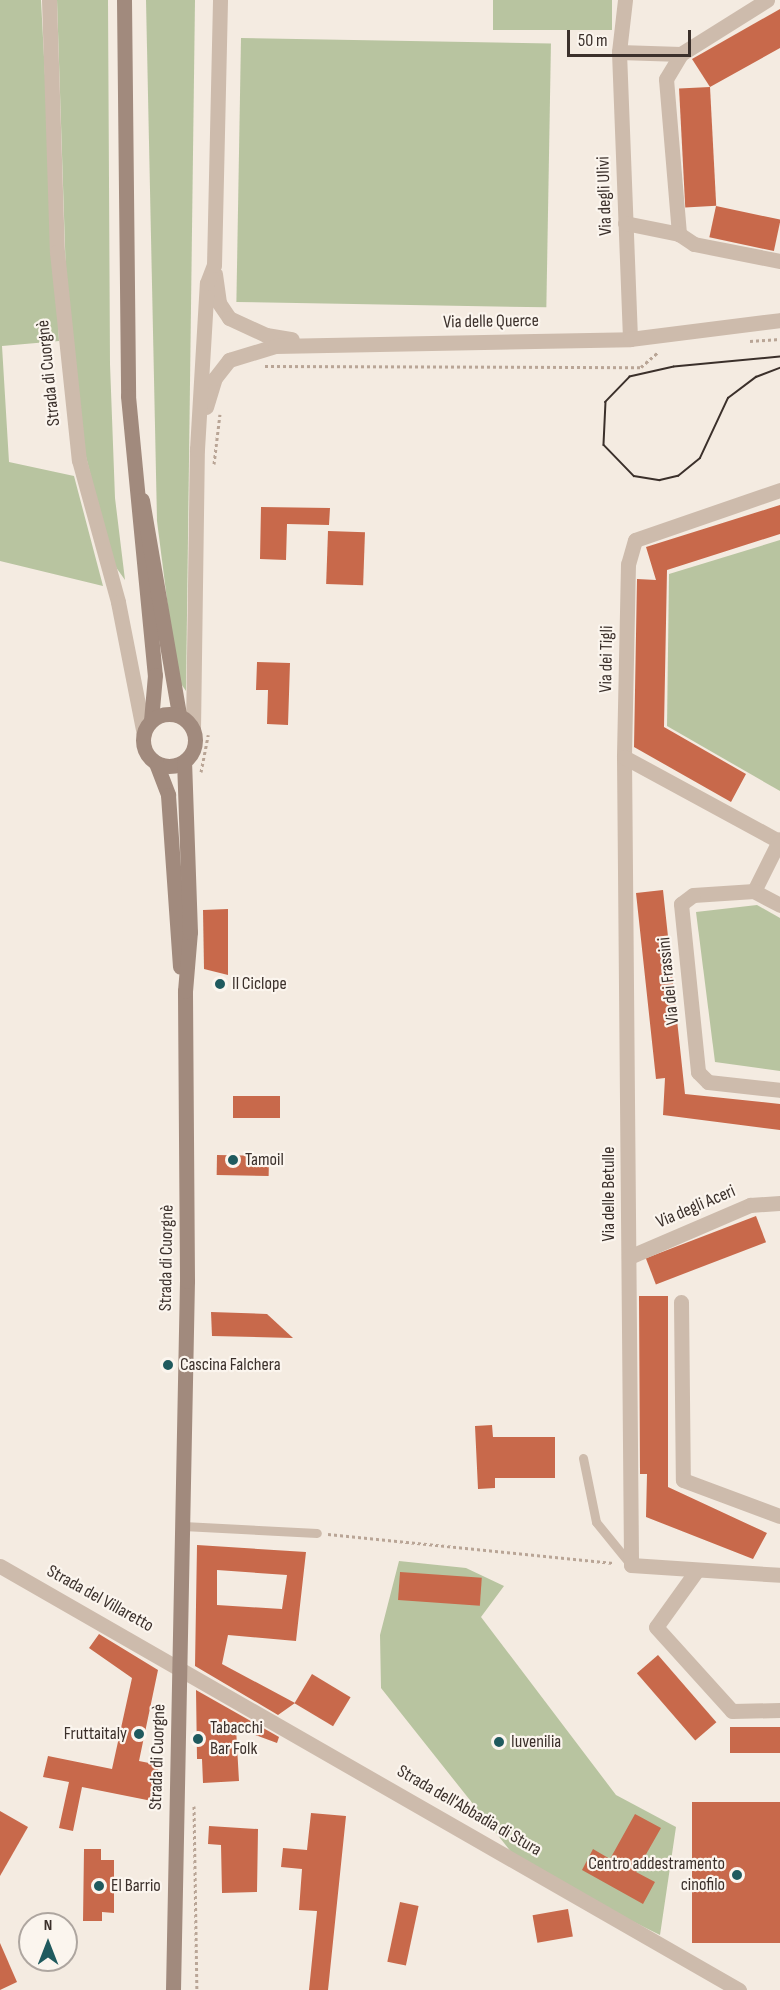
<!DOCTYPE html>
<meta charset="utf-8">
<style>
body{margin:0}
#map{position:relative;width:780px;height:1990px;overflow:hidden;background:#f4ebe1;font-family:"Sofia Sans Condensed",sans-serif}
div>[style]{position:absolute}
.green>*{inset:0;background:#b8c4a0;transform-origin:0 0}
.building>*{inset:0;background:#c8694b;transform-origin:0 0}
.path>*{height:3px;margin-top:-1.5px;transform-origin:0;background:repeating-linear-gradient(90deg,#b9a596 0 3px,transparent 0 6px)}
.lane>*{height:9px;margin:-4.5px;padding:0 4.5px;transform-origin:4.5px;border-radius:4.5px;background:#cdbbac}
.street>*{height:15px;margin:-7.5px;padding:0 7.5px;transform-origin:7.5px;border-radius:7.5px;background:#cdbbac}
.secondary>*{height:15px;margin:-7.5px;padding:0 7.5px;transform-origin:7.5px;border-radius:7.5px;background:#a18a7d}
.secondary>.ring{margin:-7.5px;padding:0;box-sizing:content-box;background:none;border:15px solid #a18a7d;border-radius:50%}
.tram>*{height:1.5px;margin:-0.75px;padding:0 0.75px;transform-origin:0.75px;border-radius:0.75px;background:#3b302b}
.dots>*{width:16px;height:16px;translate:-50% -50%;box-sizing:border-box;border:3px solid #fbf5ee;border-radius:50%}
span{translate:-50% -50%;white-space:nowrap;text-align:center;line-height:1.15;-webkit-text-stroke:4.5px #fbf5ee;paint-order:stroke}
.street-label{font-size:18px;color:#3b302b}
.poi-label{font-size:18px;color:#3b302b}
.left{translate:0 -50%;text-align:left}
.right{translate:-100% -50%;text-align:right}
.north{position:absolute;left:18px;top:1912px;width:60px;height:60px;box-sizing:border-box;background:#fbf5ee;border:2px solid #aea6a0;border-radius:50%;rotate:0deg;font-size:16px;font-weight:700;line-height:24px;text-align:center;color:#3b302b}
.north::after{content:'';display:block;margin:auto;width:21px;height:27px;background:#1f5a5e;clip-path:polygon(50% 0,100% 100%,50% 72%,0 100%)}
.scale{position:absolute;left:567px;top:30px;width:124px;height:27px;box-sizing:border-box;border:3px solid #3b302b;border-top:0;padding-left:8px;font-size:18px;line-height:21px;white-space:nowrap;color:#3b302b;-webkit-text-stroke:4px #fbf5ee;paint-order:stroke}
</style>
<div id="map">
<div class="green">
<div style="clip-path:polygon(0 0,41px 0,59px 341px,2px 346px,9px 462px,74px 476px,103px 586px,0 561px)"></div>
<div style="clip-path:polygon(57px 0,108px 0,110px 364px,115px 498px,125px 580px,113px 563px,84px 449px,66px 277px)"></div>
<div style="clip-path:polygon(146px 0,195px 0,186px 691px,177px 678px,157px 521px)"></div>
<div style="left:493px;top:0;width:119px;height:30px"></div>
<div style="left:241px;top:38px;width:310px;height:264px;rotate:1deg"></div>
<div style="clip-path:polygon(780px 540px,780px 791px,667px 726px,669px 574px)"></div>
<div style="clip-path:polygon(757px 905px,780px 918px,780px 1071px,715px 1062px,696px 912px)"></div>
<div style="clip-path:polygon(399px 1561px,466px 1568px,504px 1586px,481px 1617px,616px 1795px,676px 1827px,660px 1935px,523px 1867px,381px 1688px,380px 1635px)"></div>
</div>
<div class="building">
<div style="clip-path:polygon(780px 9px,780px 48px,710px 87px,692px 59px)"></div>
<div style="left:710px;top:87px;width:119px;height:31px;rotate:87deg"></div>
<div style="left:716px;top:206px;width:66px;height:32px;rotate:12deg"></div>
<div style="clip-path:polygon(780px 505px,780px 534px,667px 570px,664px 727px,746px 774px,731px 802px,634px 747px,637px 579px,656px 580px,646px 547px)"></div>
<div style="clip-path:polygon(261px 507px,330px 508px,329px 525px,287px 524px,286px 560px,260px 559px)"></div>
<div style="left:328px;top:531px;width:37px;height:53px;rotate:2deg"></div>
<div style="clip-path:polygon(257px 662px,290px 663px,288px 725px,267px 724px,268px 690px,256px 690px)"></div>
<div style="clip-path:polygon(663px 890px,685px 1094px,780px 1104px,780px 1130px,663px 1115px,665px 1078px,656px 1079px,636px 893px)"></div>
<div style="clip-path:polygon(228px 909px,228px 975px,204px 969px,203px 910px)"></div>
<div style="left:233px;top:1096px;width:47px;height:22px"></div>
<div style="left:217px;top:1155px;width:52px;height:20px;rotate:1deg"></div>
<div style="left:756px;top:1216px;width:28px;height:118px;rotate:69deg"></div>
<div style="clip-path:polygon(639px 1296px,668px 1296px,668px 1487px,767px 1533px,753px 1559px,646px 1517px,647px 1474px,640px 1474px)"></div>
<div style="clip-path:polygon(211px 1312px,267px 1314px,293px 1338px,212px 1336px)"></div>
<div style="clip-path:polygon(492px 1425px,493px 1437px,555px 1437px,555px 1478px,495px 1478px,495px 1488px,478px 1489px,475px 1426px)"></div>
<div style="clip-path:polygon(evenodd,197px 1545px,306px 1552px,296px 1641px,228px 1635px,222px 1664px,295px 1703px,278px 1715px,195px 1666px,197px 1545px,217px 1570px,287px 1575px,282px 1609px,217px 1605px,217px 1570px)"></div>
<div style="left:400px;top:1572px;width:82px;height:28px;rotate:4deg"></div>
<div style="clip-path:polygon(99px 1634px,158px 1670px,139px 1761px,159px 1765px,152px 1801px,82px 1787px,73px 1831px,59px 1828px,69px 1782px,43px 1777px,48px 1756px,112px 1769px,132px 1678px,89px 1648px)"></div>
<div style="left:658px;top:1655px;width:89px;height:28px;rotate:49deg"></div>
<div style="left:312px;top:1674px;width:45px;height:34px;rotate:31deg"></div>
<div style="clip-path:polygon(196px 1690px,279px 1737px,277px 1743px,236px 1728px,239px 1781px,203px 1783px,202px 1759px,197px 1759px)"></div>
<div style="left:780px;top:1727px;width:26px;height:50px;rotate:90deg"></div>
<div style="left:780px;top:1802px;width:141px;height:88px;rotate:90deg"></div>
<div style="clip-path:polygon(0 1811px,28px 1827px,0 1876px)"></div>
<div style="clip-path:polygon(311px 1813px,346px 1816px,328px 1990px,309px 1990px,317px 1911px,299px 1910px,302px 1869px,281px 1867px,283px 1848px,307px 1850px)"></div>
<div style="clip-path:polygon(635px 1814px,661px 1828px,636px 1872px,655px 1882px,643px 1904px,582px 1870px,593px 1849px,610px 1859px)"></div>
<div style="clip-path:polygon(209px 1826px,258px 1829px,257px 1892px,222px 1893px,221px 1845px,208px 1844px)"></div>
<div style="clip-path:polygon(84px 1849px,101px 1849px,101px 1860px,114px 1860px,114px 1913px,102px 1912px,102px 1921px,83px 1921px)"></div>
<div style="left:400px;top:1902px;width:19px;height:61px;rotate:12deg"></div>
<div style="left:568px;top:1909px;width:28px;height:36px;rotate:80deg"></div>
<div style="clip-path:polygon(0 1943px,17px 1982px,0 1990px)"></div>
</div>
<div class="path">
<div style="left:750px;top:341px;width:30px;rotate:-4deg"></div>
<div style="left:265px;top:366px;width:376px;rotate:0.2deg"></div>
<div style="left:641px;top:367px;width:23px;rotate:-41deg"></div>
<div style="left:214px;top:464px;width:50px;rotate:-83.2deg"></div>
<div style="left:201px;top:772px;width:38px;rotate:-79deg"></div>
<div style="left:328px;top:1534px;width:287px;rotate:5.8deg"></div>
<div style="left:194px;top:1806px;width:184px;rotate:89.1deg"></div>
</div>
<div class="lane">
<div style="left:583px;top:1458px;width:65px;rotate:78.5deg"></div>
<div style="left:596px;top:1522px;width:55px;rotate:50.9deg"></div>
<div style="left:183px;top:1526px;width:134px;rotate:3deg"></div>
</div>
<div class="street">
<div style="left:49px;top:0;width:252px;rotate:88.2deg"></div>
<div style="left:57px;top:252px;width:209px;rotate:84deg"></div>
<div style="left:79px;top:460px;width:147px;rotate:74.6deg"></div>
<div style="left:118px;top:602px;width:135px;rotate:78.9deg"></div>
<div style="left:625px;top:0;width:52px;rotate:96.6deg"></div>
<div style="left:619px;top:52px;width:287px;rotate:87.8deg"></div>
<div style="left:767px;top:0;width:102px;rotate:147.9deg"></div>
<div style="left:681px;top:54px;width:29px;rotate:121deg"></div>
<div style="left:666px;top:79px;width:156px;rotate:85.2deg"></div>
<div style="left:679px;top:234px;width:18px;rotate:34deg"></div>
<div style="left:694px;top:244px;width:88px;rotate:11.2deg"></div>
<div style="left:619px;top:52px;width:62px;rotate:1.8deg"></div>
<div style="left:625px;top:223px;width:55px;rotate:11.5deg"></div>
<div style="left:215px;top:274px;width:29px;rotate:82deg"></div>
<div style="left:219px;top:303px;width:18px;rotate:56deg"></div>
<div style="left:229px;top:318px;width:41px;rotate:24.7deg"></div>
<div style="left:266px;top:335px;width:26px;rotate:9deg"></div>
<div style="left:206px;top:407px;width:30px;rotate:-73deg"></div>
<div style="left:215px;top:378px;width:23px;rotate:-52deg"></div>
<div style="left:229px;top:360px;width:48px;rotate:-16.9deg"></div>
<div style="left:275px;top:346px;width:355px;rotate:-1.1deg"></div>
<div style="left:630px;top:339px;width:151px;rotate:-7.2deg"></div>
<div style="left:780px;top:490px;width:153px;rotate:161deg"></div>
<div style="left:635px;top:540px;width:25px;rotate:106deg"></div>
<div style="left:628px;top:564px;width:193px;rotate:91.2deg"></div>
<div style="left:624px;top:757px;width:808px;rotate:89.5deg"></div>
<div style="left:631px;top:1565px;width:149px;rotate:3.8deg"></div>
<div style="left:193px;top:729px;width:280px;rotate:-89.2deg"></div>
<div style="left:197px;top:449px;width:166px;rotate:-86.6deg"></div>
<div style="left:207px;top:283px;width:19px;rotate:-69deg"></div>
<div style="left:214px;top:265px;width:265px;rotate:-88.7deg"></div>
<div style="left:624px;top:757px;width:176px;rotate:28.5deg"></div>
<div style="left:754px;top:891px;width:58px;rotate:-63.4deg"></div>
<div style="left:780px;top:905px;width:30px;rotate:-152deg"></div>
<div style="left:754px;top:891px;width:61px;rotate:176.2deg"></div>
<div style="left:693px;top:895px;width:15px;rotate:143deg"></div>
<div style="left:681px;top:904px;width:169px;rotate:84.2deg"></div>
<div style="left:698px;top:1072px;width:14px;rotate:45deg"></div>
<div style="left:708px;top:1082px;width:72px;rotate:6.3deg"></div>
<div style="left:629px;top:1257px;width:132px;rotate:-23.3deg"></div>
<div style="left:750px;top:1205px;width:30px;rotate:-4deg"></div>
<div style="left:681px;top:1302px;width:178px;rotate:89.4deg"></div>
<div style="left:683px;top:1480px;width:103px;rotate:20.4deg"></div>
<div style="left:0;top:1566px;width:852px;rotate:29.84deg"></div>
<div style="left:697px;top:1570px;width:70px;rotate:125.7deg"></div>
<div style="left:656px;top:1627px;width:113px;rotate:47.9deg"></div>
<div style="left:732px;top:1711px;width:48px;rotate:-1.2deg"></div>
</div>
<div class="secondary">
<div style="left:124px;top:0;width:396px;rotate:89.4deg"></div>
<div style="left:128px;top:396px;width:280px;rotate:84.5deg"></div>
<div style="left:155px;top:675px;width:46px;rotate:95deg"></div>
<div style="left:142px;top:500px;width:218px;rotate:80.2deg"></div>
<div class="ring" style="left:143px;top:714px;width:37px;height:37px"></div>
<div style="left:156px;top:763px;width:34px;rotate:69deg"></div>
<div style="left:168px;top:795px;width:172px;rotate:86deg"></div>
<div style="left:173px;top:1990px;width:709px;rotate:-88.87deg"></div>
<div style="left:187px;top:1281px;width:290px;rotate:-90.4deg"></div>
<div style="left:185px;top:991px;width:59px;rotate:-85.2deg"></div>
<div style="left:190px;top:932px;width:170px;rotate:-92deg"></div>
</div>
<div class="tram">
<div style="left:780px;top:357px;width:106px;rotate:174.6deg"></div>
<div style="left:674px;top:367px;width:45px;rotate:167.2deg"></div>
<div style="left:630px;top:377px;width:35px;rotate:134deg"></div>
<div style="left:606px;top:402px;width:43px;rotate:92.7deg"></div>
<div style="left:604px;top:445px;width:43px;rotate:45.9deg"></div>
<div style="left:634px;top:476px;width:26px;rotate:9deg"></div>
<div style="left:660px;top:480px;width:18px;rotate:-13deg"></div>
<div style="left:678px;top:476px;width:28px;rotate:-39deg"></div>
<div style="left:700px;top:458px;width:66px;rotate:-65deg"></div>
<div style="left:728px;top:398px;width:35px;rotate:-37deg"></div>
<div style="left:756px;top:377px;width:26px;rotate:-21deg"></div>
</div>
<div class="dots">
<div style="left:220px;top:984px;background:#1f5a5e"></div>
<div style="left:233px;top:1160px;background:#1f5a5e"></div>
<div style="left:168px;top:1365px;background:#1f5a5e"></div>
<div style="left:139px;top:1734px;background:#1f5a5e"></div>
<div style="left:198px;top:1739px;background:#1f5a5e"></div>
<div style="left:499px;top:1742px;background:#1f5a5e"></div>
<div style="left:737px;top:1875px;background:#1f5a5e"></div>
<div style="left:99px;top:1886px;background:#1f5a5e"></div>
</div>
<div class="street-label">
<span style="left:605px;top:196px;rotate:-92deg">Via degli Ulivi</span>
<span style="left:491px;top:322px;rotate:-1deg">Via delle Querce</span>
<span style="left:49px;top:373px;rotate:-96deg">Strada di Cuorgnè</span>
<span style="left:607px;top:659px;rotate:-89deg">Via dei Tigli</span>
<span style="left:669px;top:981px;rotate:-96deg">Via dei Frassini</span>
<span style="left:609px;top:1194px;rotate:-90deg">Via delle Betulle</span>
<span style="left:696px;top:1207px;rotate:-23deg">Via degli Aceri</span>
<span style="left:167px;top:1258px;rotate:-89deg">Strada di Cuorgnè</span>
<span style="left:100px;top:1599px;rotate:29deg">Strada del Villaretto</span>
<span style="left:158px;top:1757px;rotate:-88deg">Strada di Cuorgnè</span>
<span style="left:469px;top:1811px;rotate:30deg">Strada dell'Abbadia di Stura</span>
</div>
<div class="poi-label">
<span class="left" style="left:232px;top:984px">Il Ciclope</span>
<span class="left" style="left:245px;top:1160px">Tamoil</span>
<span class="left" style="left:180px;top:1365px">Cascina Falchera</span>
<span class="left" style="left:210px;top:1739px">Tabacchi<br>Bar Folk</span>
<span class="right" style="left:127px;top:1734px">Fruttaitaly</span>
<span class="left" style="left:511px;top:1742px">Iuvenilia</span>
<span class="right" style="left:725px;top:1875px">Centro addestramento<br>cinofilo</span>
<span class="left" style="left:111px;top:1886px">El Barrio</span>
</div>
<div class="north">N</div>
<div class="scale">50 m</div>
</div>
